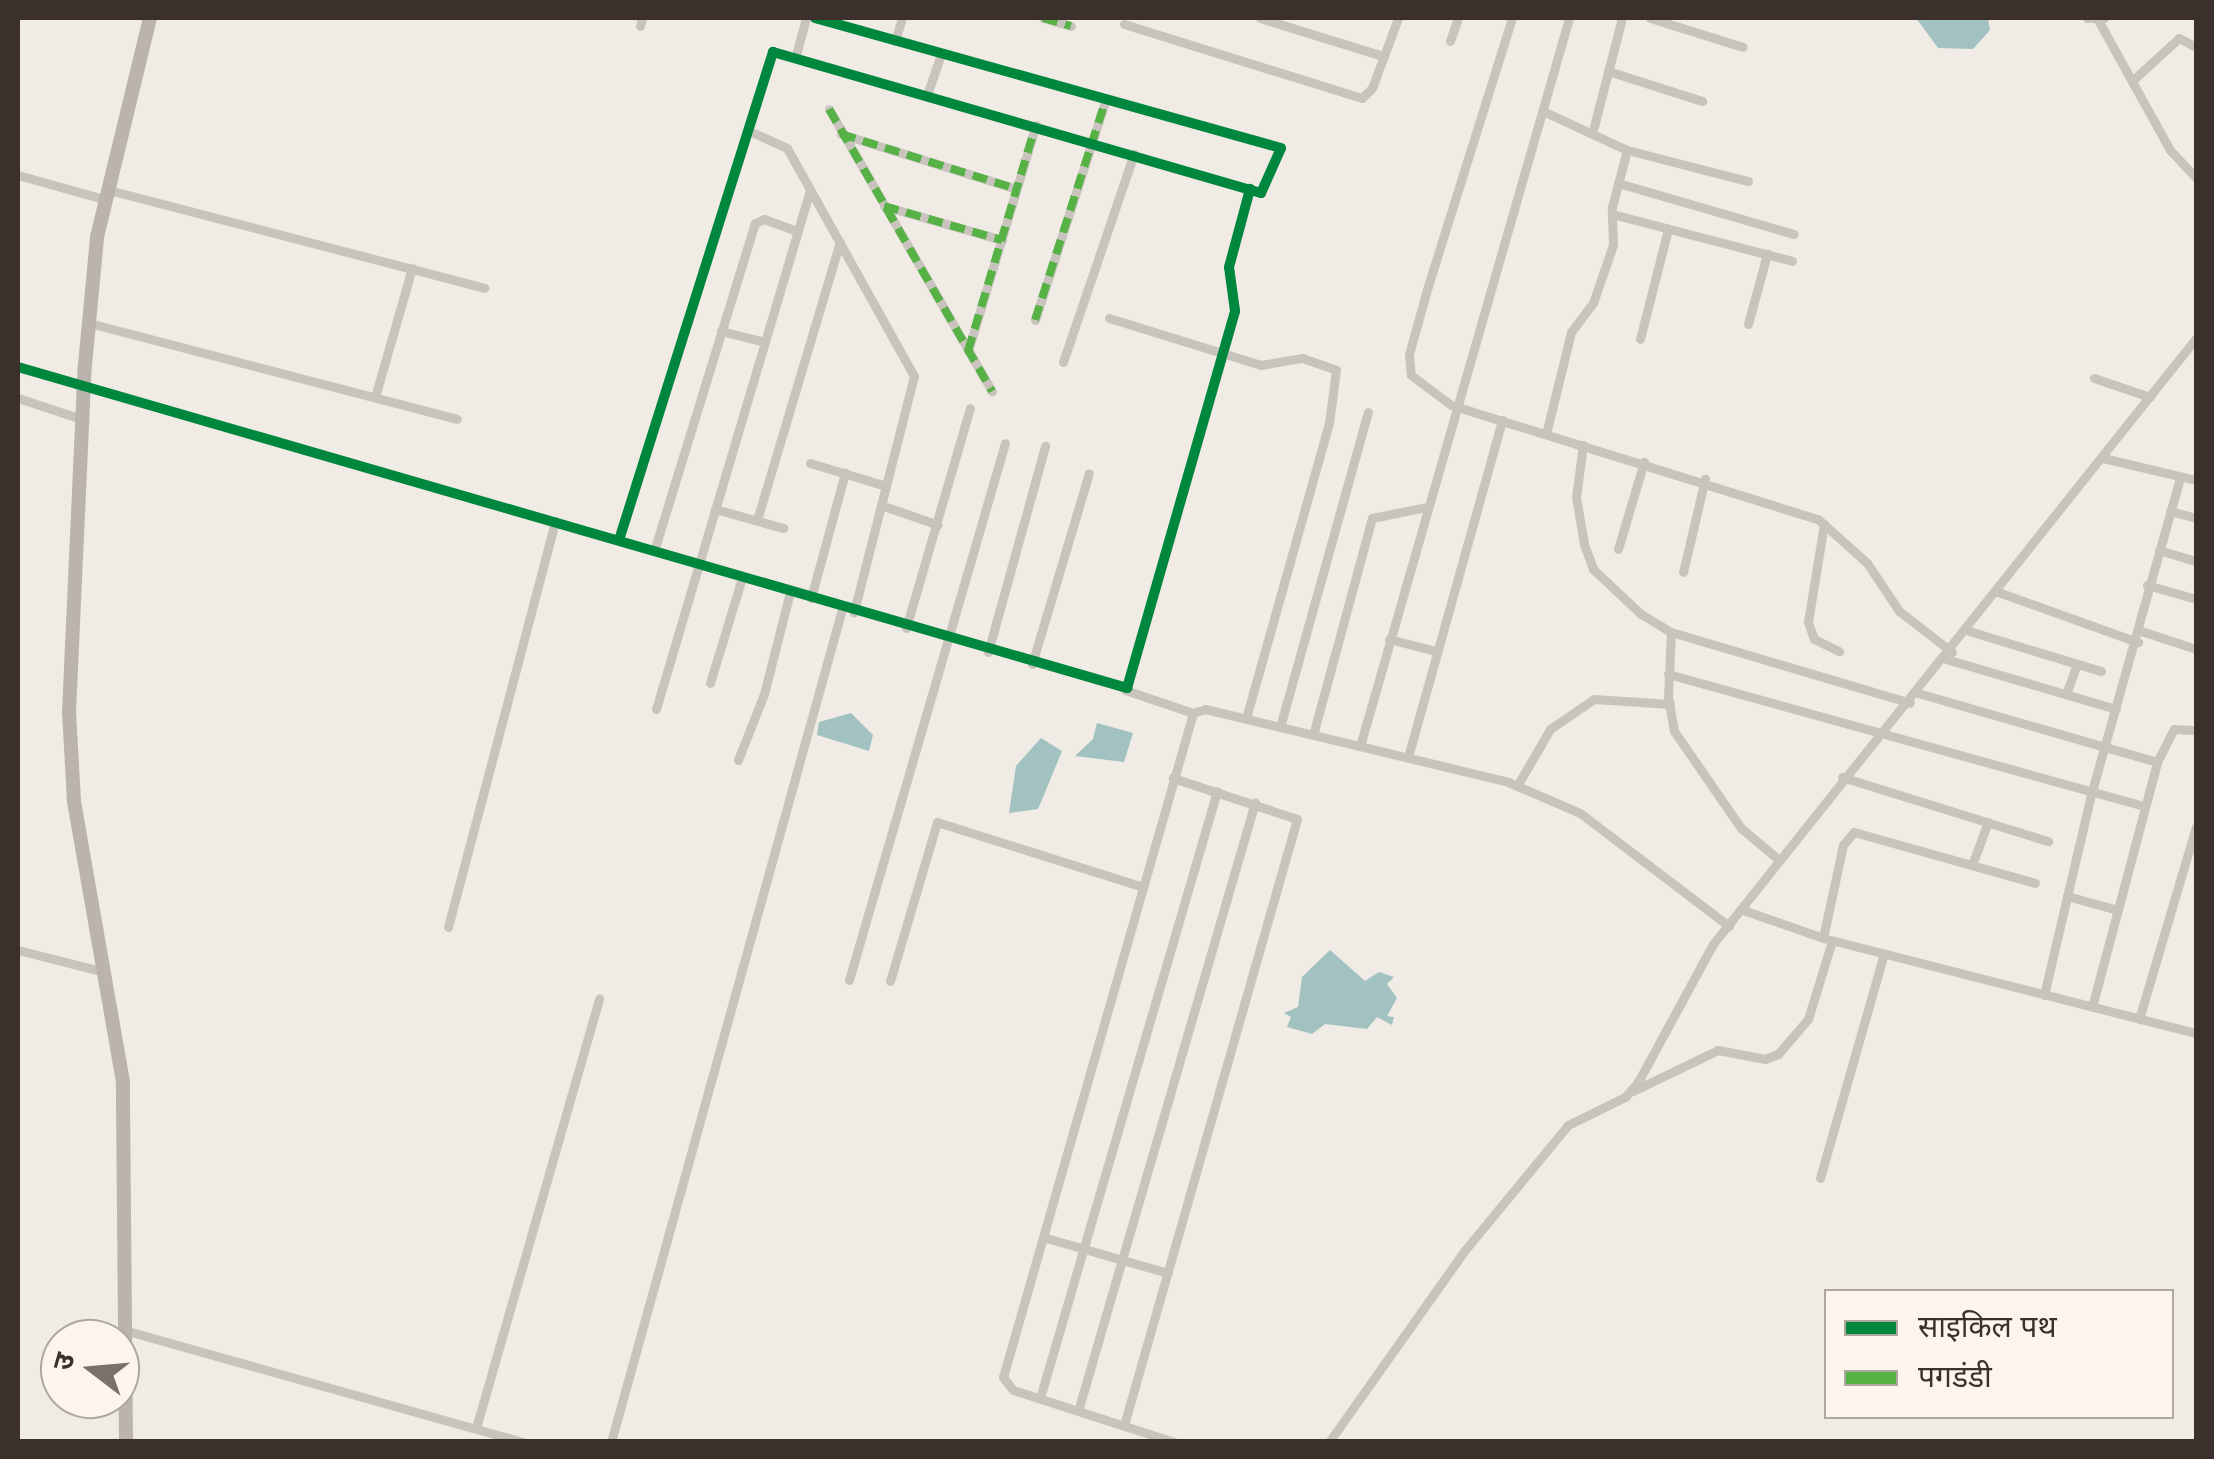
<!DOCTYPE html>
<meta charset="utf-8">
<style>
body{margin:0}
#map{position:relative;width:2214px;height:1459px;overflow:hidden;background:#f0ebe5;font-family:Inter,"Noto Sans Devanagari",sans-serif}
div>[style]{position:absolute}
.water>*{inset:0;background:#a1c2c1}
.street>*{height:9px;margin:-4.5px;padding:0 4.5px;transform-origin:4.5px;border-radius:4.5px;background:#c9c3be}
.secondary>*{height:14px;margin:-7px;padding:0 7px;transform-origin:7px;border-radius:7px;background:#bab3ae}
.quiet>*{height:8px;margin-top:-4px;transform-origin:0;background:repeating-linear-gradient(90deg,#57b246 0 15px,transparent 0 23px)}
.cycleway>*{height:10px;margin:-5px;padding:0 5px;transform-origin:5px;border-radius:5px;background:#00873e}
span{translate:-50% -50%;white-space:nowrap;text-align:center;line-height:1.15;-webkit-text-stroke:8px #fbf5ee;paint-order:stroke}
.frame{position:absolute;inset:0;border:20px solid #3b302b;pointer-events:none}
.legend{position:absolute;left:1824px;top:1289px;width:350px;height:130px;box-sizing:border-box;background:#fbf5ee;border:2px solid #aea6a0;margin:0;padding:12px 18px;list-style:none;font-size:30px;color:#3b302b}
.legend li{display:flex;align-items:center;gap:20px;height:50px}
.legend b{width:50px;border:2px solid #aea6a0}
.north{position:absolute;left:40px;top:1319px;width:100px;height:100px;box-sizing:border-box;background:#fbf5ee;border:2px solid #aea6a0;border-radius:50%;rotate:286deg;font-size:28px;font-weight:700;line-height:40px;text-align:center;color:#3b302b}
.north::after{content:'';display:block;margin:auto;width:35px;height:45px;background:#7a716c;clip-path:polygon(50% 0,100% 100%,50% 72%,0 100%)}
</style>
<div id="map">
<div class="water">
<div style="clip-path:polygon(1916px 18px,1988px 18px,1990px 30px,1973px 49px,1938px 48px)"></div>
<div style="clip-path:polygon(851px 713px,873px 735px,869px 751px,817px 735px,819px 722px)"></div>
<div style="clip-path:polygon(1097px 723px,1133px 733px,1124px 762px,1075px 756px,1093px 739px)"></div>
<div style="clip-path:polygon(1041px 738px,1062px 751px,1046px 790px,1038px 809px,1009px 813px,1016px 766px)"></div>
<div style="clip-path:polygon(1330px 950px,1365px 981px,1379px 972px,1394px 977px,1387px 984px,1397px 998px,1387px 1016px,1394px 1017px,1392px 1025px,1377px 1017px,1367px 1029px,1325px 1024px,1312px 1034px,1287px 1027px,1291px 1017px,1284px 1013px,1298px 1007px,1302px 977px)"></div>
</div>
<div class="street">
<div style="left:1043px;top:18px;width:29px;rotate:16deg"></div>
<div style="left:1260px;top:18px;width:129px;rotate:17.2deg"></div>
<div style="left:1512px;top:18px;width:281px;rotate:107.4deg"></div>
<div style="left:1428px;top:286px;width:71px;rotate:105.6deg"></div>
<div style="left:1409px;top:354px;width:21px;rotate:85deg"></div>
<div style="left:1411px;top:375px;width:50px;rotate:36.9deg"></div>
<div style="left:1451px;top:405px;width:384px;rotate:17.3deg"></div>
<div style="left:1818px;top:519px;width:66px;rotate:41.9deg"></div>
<div style="left:1867px;top:563px;width:58px;rotate:56.3deg"></div>
<div style="left:1899px;top:611px;width:67px;rotate:37.7deg"></div>
<div style="left:1650px;top:18px;width:97px;rotate:17.3deg"></div>
<div style="left:2087px;top:18px;width:17px"></div>
<div style="left:2098px;top:20px;width:149px;rotate:61deg"></div>
<div style="left:2170px;top:150px;width:38px;rotate:47deg"></div>
<div style="left:1124px;top:24px;width:249px;rotate:17.3deg"></div>
<div style="left:1362px;top:98px;width:14px;rotate:-45deg"></div>
<div style="left:1372px;top:88px;width:75px;rotate:-69.6deg"></div>
<div style="left:640px;top:26px;width:8px;rotate:-76deg"></div>
<div style="left:895px;top:41px;width:24px;rotate:-73deg"></div>
<div style="left:1450px;top:41px;width:24px;rotate:-71deg"></div>
<div style="left:796px;top:55px;width:38px;rotate:-75deg"></div>
<div style="left:1608px;top:71px;width:99px;rotate:17.7deg"></div>
<div style="left:2133px;top:80px;width:62px;rotate:-42.4deg"></div>
<div style="left:2179px;top:38px;width:19px;rotate:28deg"></div>
<div style="left:928px;top:92px;width:40px;rotate:-71.1deg"></div>
<div style="left:829px;top:109px;width:326px;rotate:60deg"></div>
<div style="left:1545px;top:112px;width:90px;rotate:24.9deg"></div>
<div style="left:1627px;top:150px;width:125px;rotate:14.4deg"></div>
<div style="left:747px;top:130px;width:44px;rotate:24.2deg"></div>
<div style="left:787px;top:148px;width:261px;rotate:60.9deg"></div>
<div style="left:914px;top:376px;width:244px;rotate:104.3deg"></div>
<div style="left:841px;top:134px;width:184px;rotate:17.4deg"></div>
<div style="left:1592px;top:134px;width:120px;rotate:-75.5deg"></div>
<div style="left:18px;top:175px;width:92px;rotate:15.7deg"></div>
<div style="left:1618px;top:183px;width:183px;rotate:16.2deg"></div>
<div style="left:109px;top:190px;width:388px;rotate:14.6deg"></div>
<div style="left:884px;top:206px;width:123px;rotate:16.1deg"></div>
<div style="left:1612px;top:214px;width:186px;rotate:14.6deg"></div>
<div style="left:1109px;top:318px;width:159px;rotate:17.2deg"></div>
<div style="left:1261px;top:365px;width:42px;rotate:-9.7deg"></div>
<div style="left:1302px;top:358px;width:36px;rotate:19deg"></div>
<div style="left:1336px;top:370px;width:53px;rotate:97.5deg"></div>
<div style="left:1329px;top:423px;width:306px;rotate:105.7deg"></div>
<div style="left:1035px;top:320px;width:232px;rotate:-72.2deg"></div>
<div style="left:89px;top:323px;width:380px;rotate:14.6deg"></div>
<div style="left:1748px;top:324px;width:73px;rotate:-74.8deg"></div>
<div style="left:721px;top:331px;width:45px;rotate:14deg"></div>
<div style="left:1640px;top:339px;width:114px;rotate:-75.7deg"></div>
<div style="left:968px;top:351px;width:236px;rotate:-73.3deg"></div>
<div style="left:1063px;top:362px;width:220px;rotate:-71.2deg"></div>
<div style="left:18px;top:367px;width:1155px;rotate:16.14deg"></div>
<div style="left:1127px;top:688px;width:392px;rotate:-74deg"></div>
<div style="left:1235px;top:311px;width:44px;rotate:-97.8deg"></div>
<div style="left:1229px;top:267px;width:81px;rotate:-74.9deg"></div>
<div style="left:2094px;top:378px;width:59px;rotate:18.7deg"></div>
<div style="left:375px;top:397px;width:134px;rotate:-74deg"></div>
<div style="left:18px;top:398px;width:70px;rotate:18.4deg"></div>
<div style="left:1546px;top:434px;width:105px;rotate:-76.2deg"></div>
<div style="left:1571px;top:332px;width:36px;rotate:-53deg"></div>
<div style="left:1593px;top:303px;width:61px;rotate:-71deg"></div>
<div style="left:1613px;top:245px;width:38px;rotate:-92deg"></div>
<div style="left:1612px;top:207px;width:59px;rotate:-75.3deg"></div>
<div style="left:1583px;top:445px;width:52px;rotate:97.7deg"></div>
<div style="left:1576px;top:497px;width:48px;rotate:80.3deg"></div>
<div style="left:1584px;top:544px;width:27px;rotate:70deg"></div>
<div style="left:1593px;top:569px;width:66px;rotate:43.2deg"></div>
<div style="left:1641px;top:614px;width:35px;rotate:31deg"></div>
<div style="left:1671px;top:632px;width:249px;rotate:16.5deg"></div>
<div style="left:2103px;top:458px;width:96px;rotate:13.3deg"></div>
<div style="left:810px;top:463px;width:79px;rotate:16.8deg"></div>
<div style="left:881px;top:505px;width:60px;rotate:19.3deg"></div>
<div style="left:715px;top:509px;width:71px;rotate:15.6deg"></div>
<div style="left:2170px;top:511px;width:27px;rotate:15deg"></div>
<div style="left:757px;top:520px;width:290px;rotate:-73.4deg"></div>
<div style="left:1824px;top:524px;width:99px;rotate:99.3deg"></div>
<div style="left:1808px;top:622px;width:18px;rotate:71deg"></div>
<div style="left:1814px;top:639px;width:28px;rotate:26deg"></div>
<div style="left:619px;top:540px;width:512px;rotate:-72.49deg"></div>
<div style="left:773px;top:52px;width:508px;rotate:16.12deg"></div>
<div style="left:1261px;top:193px;width:49px;rotate:-66deg"></div>
<div style="left:1281px;top:148px;width:484px;rotate:-164.4deg"></div>
<div style="left:1618px;top:549px;width:91px;rotate:-73.4deg"></div>
<div style="left:2159px;top:550px;width:39px;rotate:17deg"></div>
<div style="left:654px;top:551px;width:343px;rotate:-72.9deg"></div>
<div style="left:755px;top:223px;width:10px;rotate:-24deg"></div>
<div style="left:764px;top:219px;width:35px;rotate:20deg"></div>
<div style="left:1683px;top:572px;width:96px;rotate:-76.7deg"></div>
<div style="left:2147px;top:585px;width:51px;rotate:15.9deg"></div>
<div style="left:1998px;top:592px;width:149px;rotate:19.7deg"></div>
<div style="left:811px;top:598px;width:130px;rotate:-74.8deg"></div>
<div style="left:906px;top:628px;width:229px;rotate:-73.8deg"></div>
<div style="left:1969px;top:631px;width:138px;rotate:16.9deg"></div>
<div style="left:2141px;top:631px;width:58px;rotate:18.1deg"></div>
<div style="left:1671px;top:632px;width:65px;rotate:92.6deg"></div>
<div style="left:1668px;top:697px;width:35px;rotate:80deg"></div>
<div style="left:1674px;top:731px;width:118px;rotate:55.4deg"></div>
<div style="left:1741px;top:828px;width:50px;rotate:40.1deg"></div>
<div style="left:1389px;top:639px;width:49px;rotate:14.3deg"></div>
<div style="left:988px;top:652px;width:214px;rotate:-74.5deg"></div>
<div style="left:1946px;top:659px;width:177px;rotate:16.4deg"></div>
<div style="left:1032px;top:664px;width:199px;rotate:-73.4deg"></div>
<div style="left:1668px;top:674px;width:494px;rotate:15.5deg"></div>
<div style="left:710px;top:683px;width:110px;rotate:-73.1deg"></div>
<div style="left:1125px;top:690px;width:72px;rotate:18.7deg"></div>
<div style="left:1918px;top:693px;width:249px;rotate:16.1deg"></div>
<div style="left:2066px;top:694px;width:32px;rotate:-70deg"></div>
<div style="left:656px;top:709px;width:541px;rotate:-73.47deg"></div>
<div style="left:1280px;top:727px;width:327px;rotate:-74.4deg"></div>
<div style="left:1313px;top:735px;width:225px;rotate:-74.8deg"></div>
<div style="left:1372px;top:518px;width:55px;rotate:-11.5deg"></div>
<div style="left:1360px;top:746px;width:757px;rotate:-73.98deg"></div>
<div style="left:1408px;top:757px;width:350px;rotate:-74.4deg"></div>
<div style="left:738px;top:760px;width:71px;rotate:-68.5deg"></div>
<div style="left:764px;top:694px;width:105px;rotate:-75.7deg"></div>
<div style="left:1842px;top:777px;width:216px;rotate:17.3deg"></div>
<div style="left:1517px;top:786px;width:66px;rotate:-59.9deg"></div>
<div style="left:1550px;top:729px;width:53px;rotate:-34.3deg"></div>
<div style="left:1594px;top:699px;width:76px;rotate:3.8deg"></div>
<div style="left:1972px;top:865px;width:46px;rotate:-69.6deg"></div>
<div style="left:2067px;top:896px;width:53px;rotate:15.4deg"></div>
<div style="left:1743px;top:910px;width:85px;rotate:19.3deg"></div>
<div style="left:1823px;top:938px;width:385px;rotate:14.3deg"></div>
<div style="left:448px;top:927px;width:420px;rotate:-75.2deg"></div>
<div style="left:1823px;top:938px;width:95px;rotate:-77.9deg"></div>
<div style="left:1843px;top:845px;width:17px;rotate:-50deg"></div>
<div style="left:1854px;top:832px;width:188px;rotate:15.7deg"></div>
<div style="left:18px;top:950px;width:89px;rotate:14.3deg"></div>
<div style="left:849px;top:980px;width:559px;rotate:-73.8deg"></div>
<div style="left:890px;top:981px;width:166px;rotate:-73.5deg"></div>
<div style="left:937px;top:822px;width:213px;rotate:17.5deg"></div>
<div style="left:2044px;top:995px;width:210px;rotate:-76.8deg"></div>
<div style="left:2092px;top:791px;width:326px;rotate:-74.3deg"></div>
<div style="left:2092px;top:1007px;width:253px;rotate:-75.1deg"></div>
<div style="left:2157px;top:762px;width:37px;rotate:-63deg"></div>
<div style="left:2174px;top:729px;width:22px;rotate:3deg"></div>
<div style="left:2139px;top:1019px;width:200px;rotate:-73.5deg"></div>
<div style="left:1633px;top:1091px;width:94px;rotate:-25.8deg"></div>
<div style="left:1718px;top:1050px;width:48px;rotate:10.8deg"></div>
<div style="left:1765px;top:1059px;width:14px;rotate:-21deg"></div>
<div style="left:1778px;top:1054px;width:46px;rotate:-49.4deg"></div>
<div style="left:1808px;top:1019px;width:82px;rotate:-72.9deg"></div>
<div style="left:1820px;top:1178px;width:233px;rotate:-74.1deg"></div>
<div style="left:1043px;top:1237px;width:130px;rotate:16.1deg"></div>
<div style="left:124px;top:1330px;width:413px;rotate:15.7deg"></div>
<div style="left:1040px;top:1398px;width:632px;rotate:-73.74deg"></div>
<div style="left:1078px;top:1411px;width:634px;rotate:-73.79deg"></div>
<div style="left:1124px;top:1425px;width:630px;rotate:-74.07deg"></div>
<div style="left:1297px;top:819px;width:131px;rotate:-161.7deg"></div>
<div style="left:476px;top:1428px;width:447px;rotate:-74deg"></div>
<div style="left:611px;top:1442px;width:864px;rotate:-74.5deg"></div>
<div style="left:1174px;top:1442px;width:169px;rotate:-162.1deg"></div>
<div style="left:1013px;top:1390px;width:16px;rotate:-128deg"></div>
<div style="left:1003px;top:1377px;width:691px;rotate:-74.03deg"></div>
<div style="left:1193px;top:713px;width:13px;rotate:-18deg"></div>
<div style="left:1205px;top:709px;width:312px;rotate:13.5deg"></div>
<div style="left:1508px;top:782px;width:78px;rotate:23.3deg"></div>
<div style="left:1580px;top:813px;width:187px;rotate:37.2deg"></div>
<div style="left:1329px;top:1442px;width:235px;rotate:-54.7deg"></div>
<div style="left:1465px;top:1250px;width:162px;rotate:-50.5deg"></div>
<div style="left:1568px;top:1125px;width:64px;rotate:-26.2deg"></div>
<div style="left:1625px;top:1097px;width:20px;rotate:-49deg"></div>
<div style="left:1638px;top:1082px;width:157px;rotate:-61.5deg"></div>
<div style="left:1713px;top:944px;width:775px;rotate:-51.44deg"></div>
</div>
<div class="secondary">
<div style="left:126px;top:1442px;width:360px;rotate:-90.5deg"></div>
<div style="left:123px;top:1082px;width:285px;rotate:-99.9deg"></div>
<div style="left:74px;top:801px;width:89px;rotate:-93.2deg"></div>
<div style="left:69px;top:712px;width:347px;rotate:-87.4deg"></div>
<div style="left:85px;top:365px;width:129px;rotate:-84.6deg"></div>
<div style="left:97px;top:237px;width:225px;rotate:-76.4deg"></div>
</div>
<div class="quiet">
<div style="left:1043px;top:18px;width:29px;rotate:16deg"></div>
<div style="left:829px;top:109px;width:326px;rotate:60deg"></div>
<div style="left:841px;top:134px;width:184px;rotate:17.4deg"></div>
<div style="left:884px;top:206px;width:123px;rotate:16.1deg"></div>
<div style="left:1035px;top:320px;width:232px;rotate:-72.2deg"></div>
<div style="left:968px;top:351px;width:236px;rotate:-73.3deg"></div>
</div>
<div class="cycleway">
<div style="left:18px;top:367px;width:1155px;rotate:16.14deg"></div>
<div style="left:1127px;top:688px;width:392px;rotate:-74deg"></div>
<div style="left:1235px;top:311px;width:44px;rotate:-97.8deg"></div>
<div style="left:1229px;top:267px;width:81px;rotate:-74.9deg"></div>
<div style="left:619px;top:540px;width:512px;rotate:-72.49deg"></div>
<div style="left:773px;top:52px;width:508px;rotate:16.12deg"></div>
<div style="left:1261px;top:193px;width:49px;rotate:-66deg"></div>
<div style="left:1281px;top:148px;width:484px;rotate:-164.4deg"></div>
</div>
<div class="frame"></div>
<ul class="legend">
<li><b style="height:12px;background:#00873e"></b>साइकिल पथ</li>
<li><b style="height:12px;background:#57b246"></b>पगडंडी</li>
</ul>
<div class="north">उ</div>
</div>
